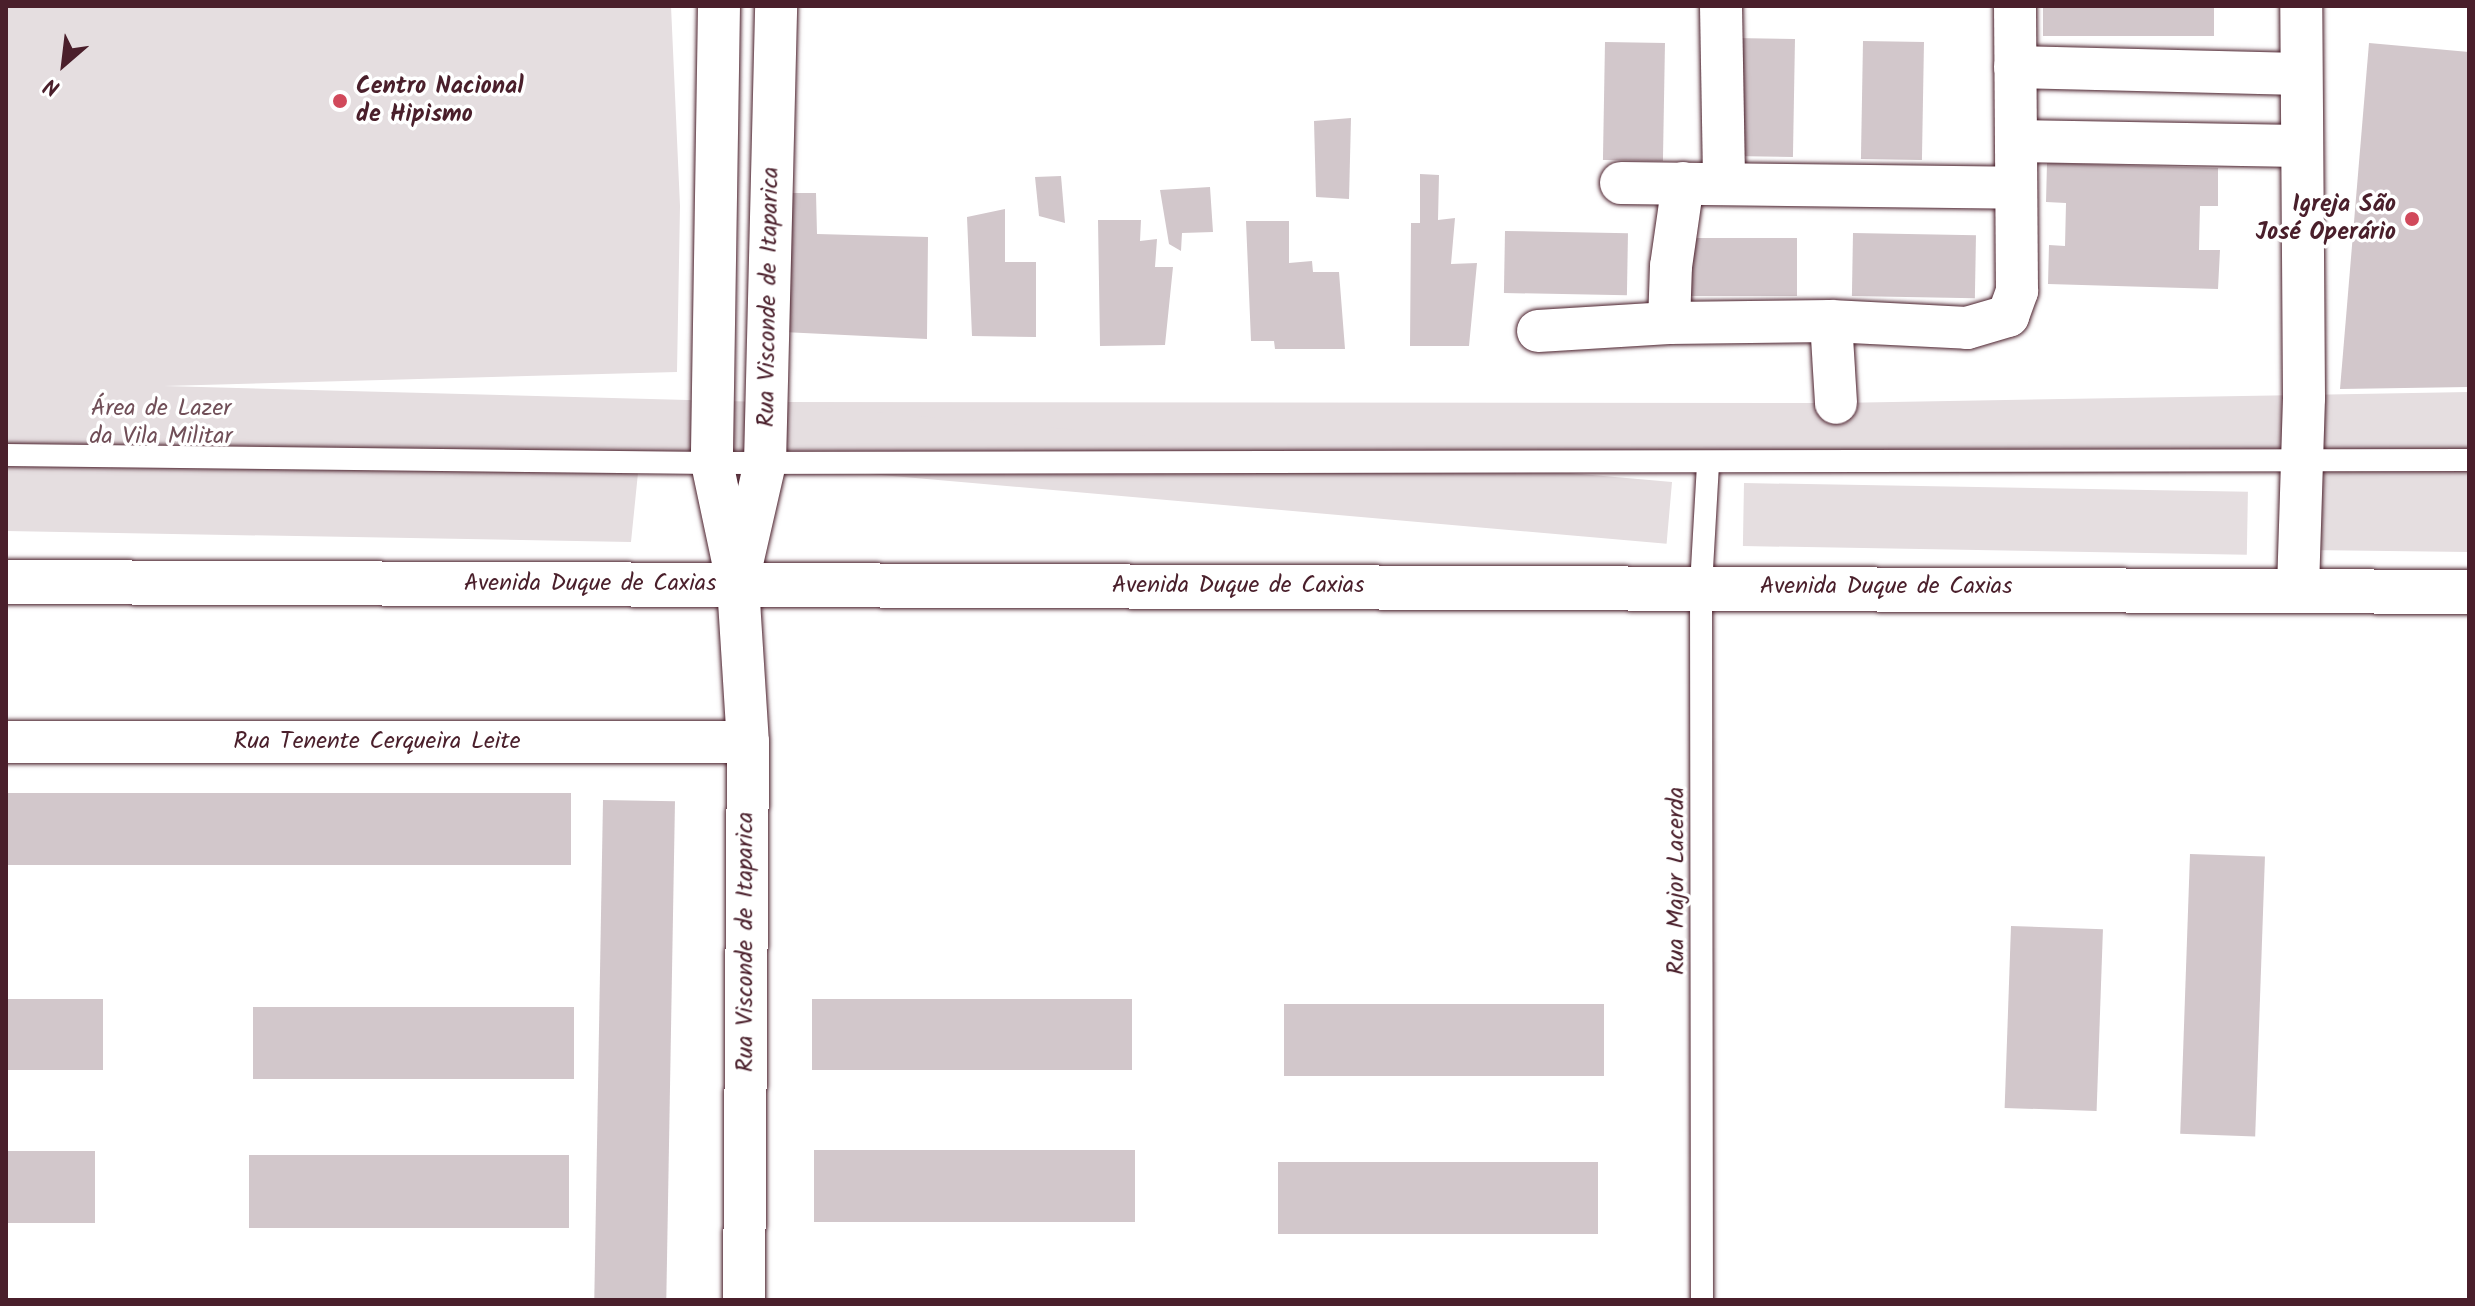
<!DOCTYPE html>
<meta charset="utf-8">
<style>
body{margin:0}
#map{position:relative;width:2475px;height:1306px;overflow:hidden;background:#fff;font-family:Kalam,sans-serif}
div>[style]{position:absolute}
.green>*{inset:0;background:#e5dee0;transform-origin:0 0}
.building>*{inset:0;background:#d2c7cb;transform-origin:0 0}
.roads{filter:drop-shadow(0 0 2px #4a1f2b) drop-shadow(0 0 2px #4a1f2b)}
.service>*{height:22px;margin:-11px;padding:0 11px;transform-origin:11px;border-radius:11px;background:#fff}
.minor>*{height:42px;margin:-21px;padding:0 21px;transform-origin:21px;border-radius:21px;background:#fff}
.primary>*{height:44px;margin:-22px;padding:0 22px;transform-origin:22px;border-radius:22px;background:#fff}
.dots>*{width:22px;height:22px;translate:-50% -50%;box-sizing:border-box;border:4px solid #fff;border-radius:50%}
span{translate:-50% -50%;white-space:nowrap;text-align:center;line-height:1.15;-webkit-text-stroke:7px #fff;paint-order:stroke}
.poi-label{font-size:24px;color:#4a1f2b;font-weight:700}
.left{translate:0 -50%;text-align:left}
.right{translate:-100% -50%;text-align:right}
.street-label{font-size:24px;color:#4a1f2b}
.park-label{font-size:24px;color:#714f58}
.frame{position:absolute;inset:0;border:8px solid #4a1f2b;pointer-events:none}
.north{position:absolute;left:24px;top:24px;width:80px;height:80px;-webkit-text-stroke:6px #fff;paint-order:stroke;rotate:208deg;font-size:22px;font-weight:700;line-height:32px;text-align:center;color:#4a1f2b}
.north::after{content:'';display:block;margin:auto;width:28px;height:36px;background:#4a1f2b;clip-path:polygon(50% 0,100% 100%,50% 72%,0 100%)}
</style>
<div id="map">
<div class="green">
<div style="clip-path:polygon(6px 6px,671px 6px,680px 206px,677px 372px,164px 386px,767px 402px,1836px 403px,2469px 392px,2469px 552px,2307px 550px,2299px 462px,639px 463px,631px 542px,6px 531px)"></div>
<div style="left:1672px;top:482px;width:62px;height:900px;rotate:95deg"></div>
<div style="left:1744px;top:483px;width:504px;height:63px;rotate:1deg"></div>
</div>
<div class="building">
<div style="left:2043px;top:6px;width:171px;height:30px"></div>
<div style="left:1734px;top:38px;width:61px;height:118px;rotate:1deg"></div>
<div style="left:1863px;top:41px;width:61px;height:118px;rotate:1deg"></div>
<div style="left:1605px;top:42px;width:60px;height:118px;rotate:1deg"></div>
<div style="clip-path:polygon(2369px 43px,2469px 52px,2469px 387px,2340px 389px)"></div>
<div style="clip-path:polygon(1351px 118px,1349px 199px,1316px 197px,1314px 121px)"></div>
<div style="clip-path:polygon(2047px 163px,2218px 168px,2218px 206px,2200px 206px,2199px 250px,2220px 250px,2218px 289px,2048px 284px,2049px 245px,2065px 246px,2066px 203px,2046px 202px)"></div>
<div style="clip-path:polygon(1420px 174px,1439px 175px,1438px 220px,1455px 218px,1451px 264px,1477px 263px,1469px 346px,1410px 346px,1411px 223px,1420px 223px)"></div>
<div style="clip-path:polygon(1061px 176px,1065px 223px,1039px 216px,1035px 177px)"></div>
<div style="clip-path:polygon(1210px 187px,1213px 232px,1182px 233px,1181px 251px,1169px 244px,1160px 190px)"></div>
<div style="clip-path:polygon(786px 193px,816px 193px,817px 234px,928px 237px,927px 339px,783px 332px)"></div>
<div style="clip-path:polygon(1005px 209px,1005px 262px,1036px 262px,1036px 337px,972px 336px,967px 217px)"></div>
<div style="clip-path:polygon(1098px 220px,1141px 220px,1140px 241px,1157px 239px,1155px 267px,1173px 267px,1165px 345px,1100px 346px)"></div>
<div style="clip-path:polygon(1246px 221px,1289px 221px,1289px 263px,1312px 261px,1313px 272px,1339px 272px,1345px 349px,1275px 349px,1274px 341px,1251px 341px)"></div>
<div style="left:1505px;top:231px;width:123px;height:62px;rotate:1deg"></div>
<div style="left:1853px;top:233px;width:123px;height:63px;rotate:1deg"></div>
<div style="left:1678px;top:238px;width:119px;height:58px"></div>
<div style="left:6px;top:793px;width:565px;height:72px"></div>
<div style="left:603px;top:800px;width:72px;height:500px;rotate:1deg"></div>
<div style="left:2190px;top:854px;width:75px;height:280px;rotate:2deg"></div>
<div style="left:2011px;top:926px;width:92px;height:182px;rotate:2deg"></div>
<div style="left:6px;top:999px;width:97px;height:71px"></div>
<div style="left:812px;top:999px;width:320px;height:71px"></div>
<div style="left:1284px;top:1004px;width:320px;height:72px"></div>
<div style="left:253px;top:1007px;width:321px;height:72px"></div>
<div style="left:814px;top:1150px;width:321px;height:72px"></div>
<div style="left:6px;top:1151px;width:89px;height:72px"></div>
<div style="left:249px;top:1155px;width:320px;height:73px"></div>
<div style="left:1278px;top:1162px;width:320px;height:72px"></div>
</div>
<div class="roads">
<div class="service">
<div style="left:6px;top:455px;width:706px;rotate:0.65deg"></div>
<div style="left:712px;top:463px;width:1757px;rotate:-0.1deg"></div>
<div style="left:1702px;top:1300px;width:714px;rotate:-90.08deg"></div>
<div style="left:1701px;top:586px;width:123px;rotate:-86.7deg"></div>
</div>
<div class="minor">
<div style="left:719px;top:6px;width:457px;rotate:90.9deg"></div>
<div style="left:712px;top:463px;width:125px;rotate:78deg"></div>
<div style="left:738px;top:585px;width:157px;rotate:86.4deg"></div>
<div style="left:748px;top:742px;width:558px;rotate:90.41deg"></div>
<div style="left:1721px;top:6px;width:178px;rotate:89deg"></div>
<div style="left:2015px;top:67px;width:285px;rotate:1.4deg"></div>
<div style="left:2016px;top:141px;width:283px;rotate:1deg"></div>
<div style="left:1621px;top:183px;width:395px;rotate:0.7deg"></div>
<div style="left:1683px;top:183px;width:84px;rotate:98.2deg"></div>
<div style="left:1671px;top:266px;width:57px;rotate:92deg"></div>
<div style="left:1669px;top:323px;width:162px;rotate:-0.7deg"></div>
<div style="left:1831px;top:321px;width:136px;rotate:2.9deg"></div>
<div style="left:1967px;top:328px;width:43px;rotate:-16.3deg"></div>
<div style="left:2008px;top:316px;width:27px;rotate:-70deg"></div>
<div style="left:2017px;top:291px;width:285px;rotate:-90.4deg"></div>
<div style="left:1831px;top:321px;width:82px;rotate:86.5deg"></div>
<div style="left:1538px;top:331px;width:131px;rotate:-3.5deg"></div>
<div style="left:740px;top:572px;width:112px;rotate:-77.1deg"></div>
<div style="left:765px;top:463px;width:457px;rotate:-88.6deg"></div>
<div style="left:2298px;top:589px;width:191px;rotate:-88.2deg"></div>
<div style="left:2304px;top:398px;width:392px;rotate:-90.4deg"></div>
<div style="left:6px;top:742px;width:742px"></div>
</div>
<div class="primary">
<div style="left:6px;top:582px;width:2463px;rotate:0.23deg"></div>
</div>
</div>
<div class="dots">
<div style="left:340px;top:101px;background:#d1495b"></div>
<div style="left:2412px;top:219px;background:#d1495b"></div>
</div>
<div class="poi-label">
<span class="left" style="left:356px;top:101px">Centro Nacional<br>de Hipismo</span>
<span class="right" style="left:2396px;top:219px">Igreja São<br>José Operário</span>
</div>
<div class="street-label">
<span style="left:769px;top:297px;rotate:-89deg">Rua Visconde de Itaparica</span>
<span style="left:590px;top:584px">Avenida Duque de Caxias</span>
<span style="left:1238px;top:586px">Avenida Duque de Caxias</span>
<span style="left:1886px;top:587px">Avenida Duque de Caxias</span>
<span style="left:377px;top:742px">Rua Tenente Cerqueira Leite</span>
<span style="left:1677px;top:881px;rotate:-90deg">Rua Major Lacerda</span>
<span style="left:746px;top:942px;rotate:-90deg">Rua Visconde de Itaparica</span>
</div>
<div class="park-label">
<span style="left:161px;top:423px">Área de Lazer<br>da Vila Militar</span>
</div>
<div class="frame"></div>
<div class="north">N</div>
</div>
